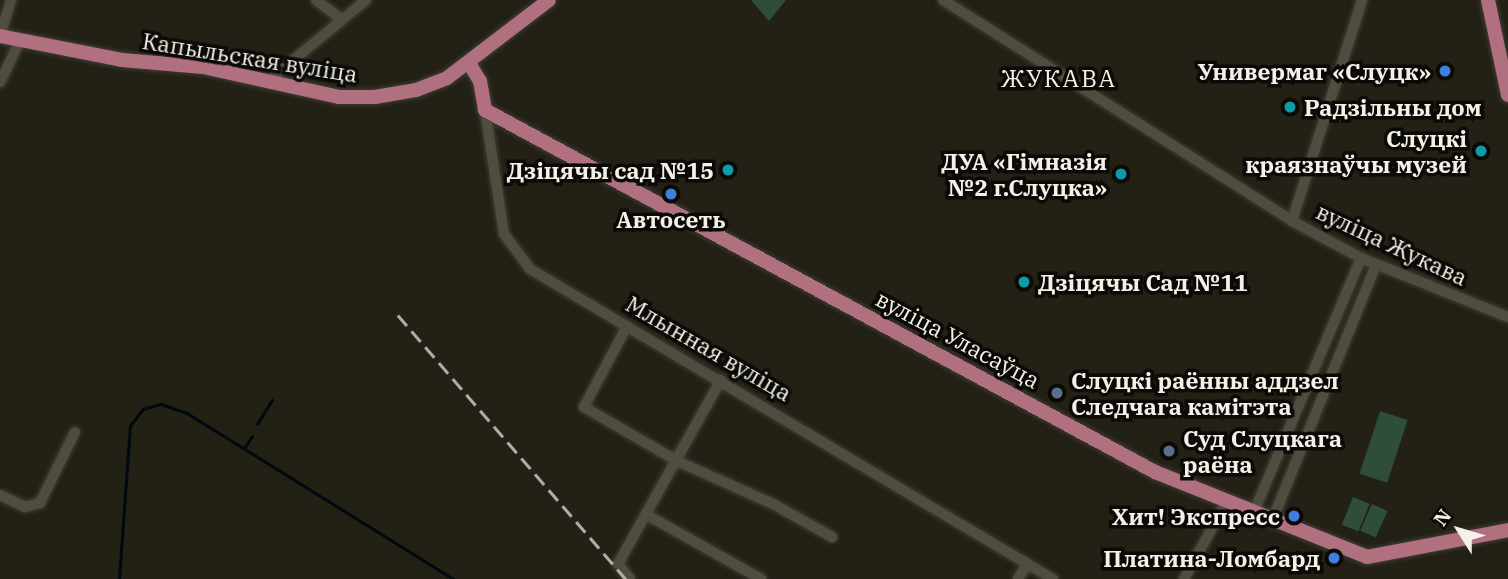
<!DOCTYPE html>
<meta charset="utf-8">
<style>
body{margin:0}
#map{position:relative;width:1508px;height:579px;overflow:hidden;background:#232015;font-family:"IBM Plex Serif",serif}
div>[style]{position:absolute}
.green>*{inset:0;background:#2e4e3b;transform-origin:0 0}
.stream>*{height:2.5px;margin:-1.25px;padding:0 1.25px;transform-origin:1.25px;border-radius:1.25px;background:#000910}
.roads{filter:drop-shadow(0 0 2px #403d35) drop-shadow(0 0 2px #403d35)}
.minor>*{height:10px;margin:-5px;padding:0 5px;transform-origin:5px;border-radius:5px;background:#504d40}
.major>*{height:14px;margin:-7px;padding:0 7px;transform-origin:7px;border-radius:7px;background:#b07080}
.rail>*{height:2.5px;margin-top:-1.25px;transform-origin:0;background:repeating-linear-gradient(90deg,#afada4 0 14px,transparent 0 21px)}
.dots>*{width:19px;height:19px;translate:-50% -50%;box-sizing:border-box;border:4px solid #0b0a06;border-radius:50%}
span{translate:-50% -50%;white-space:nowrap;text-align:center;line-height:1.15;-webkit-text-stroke:7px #0b0a06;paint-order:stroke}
.street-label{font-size:23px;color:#f3f1e9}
.poi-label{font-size:23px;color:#f3f1e9;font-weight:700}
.right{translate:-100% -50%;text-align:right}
.left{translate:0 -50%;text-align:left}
.neighbourhood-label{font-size:24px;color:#f3f1e9;letter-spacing:2px}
.north{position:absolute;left:1424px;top:495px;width:70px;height:70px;-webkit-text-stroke:5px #0b0a06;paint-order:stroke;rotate:307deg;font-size:19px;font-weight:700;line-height:28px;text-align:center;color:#f3f1e9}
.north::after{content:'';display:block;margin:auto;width:24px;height:32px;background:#f3f1e9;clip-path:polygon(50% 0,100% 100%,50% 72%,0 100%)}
</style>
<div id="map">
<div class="green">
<div style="clip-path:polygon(751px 0,786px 0,769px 21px)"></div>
<div style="left:1380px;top:411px;width:29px;height:66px;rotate:18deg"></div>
<div style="left:1353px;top:497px;width:18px;height:30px;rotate:22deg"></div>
<div style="left:1372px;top:504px;width:17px;height:29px;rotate:24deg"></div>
</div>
<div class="stream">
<div style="left:257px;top:424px;width:28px;rotate:-58deg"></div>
<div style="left:244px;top:448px;width:14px;rotate:-56deg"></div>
<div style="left:119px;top:579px;width:153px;rotate:-85.9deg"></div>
<div style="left:130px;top:426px;width:21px;rotate:-53deg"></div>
<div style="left:143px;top:409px;width:19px;rotate:-16deg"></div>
<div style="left:161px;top:404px;width:28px;rotate:19deg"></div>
<div style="left:187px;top:413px;width:314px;rotate:31.9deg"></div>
</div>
<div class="roads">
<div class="minor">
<div style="left:316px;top:0;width:31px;rotate:37deg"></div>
<div style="left:943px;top:0;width:413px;rotate:32.3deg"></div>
<div style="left:1292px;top:221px;width:78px;rotate:28.2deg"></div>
<div style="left:1361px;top:258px;width:158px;rotate:21.9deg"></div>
<div style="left:0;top:36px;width:38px;rotate:-73deg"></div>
<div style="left:269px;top:80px;width:126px;rotate:-39.5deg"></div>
<div style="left:0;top:82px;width:46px;rotate:-64deg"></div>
<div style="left:485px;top:110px;width:125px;rotate:81.3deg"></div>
<div style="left:504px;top:234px;width:44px;rotate:53.4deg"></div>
<div style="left:530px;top:269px;width:608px;rotate:30.66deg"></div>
<div style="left:1292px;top:221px;width:232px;rotate:-72.4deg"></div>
<div style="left:627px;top:326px;width:92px;rotate:118deg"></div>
<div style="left:584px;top:407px;width:108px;rotate:30.1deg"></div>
<div style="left:677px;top:461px;width:105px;rotate:24.1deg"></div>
<div style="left:773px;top:504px;width:68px;rotate:29.2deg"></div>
<div style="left:0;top:495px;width:28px;rotate:26deg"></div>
<div style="left:25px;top:507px;width:16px;rotate:-15deg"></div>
<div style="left:40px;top:503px;width:79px;rotate:-63.8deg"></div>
<div style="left:1253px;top:514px;width:278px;rotate:-67.1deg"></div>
<div style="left:647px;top:515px;width:131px;rotate:29.3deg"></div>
<div style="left:1272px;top:521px;width:276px;rotate:-67.9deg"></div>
<div style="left:630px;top:579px;width:19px;rotate:-129deg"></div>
<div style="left:618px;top:564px;width:211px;rotate:-60.8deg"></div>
<div style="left:1018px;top:579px;width:17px;rotate:-59deg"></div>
<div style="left:1184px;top:579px;width:87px;rotate:-61.1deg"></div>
</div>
<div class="major">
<div style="left:1488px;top:0;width:97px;rotate:78.1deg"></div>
<div style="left:0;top:36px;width:124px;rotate:11.1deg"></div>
<div style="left:122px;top:60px;width:81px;rotate:4.9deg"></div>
<div style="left:203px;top:67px;width:139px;rotate:12.4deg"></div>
<div style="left:339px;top:97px;width:36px"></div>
<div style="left:375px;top:97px;width:42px;rotate:-9.7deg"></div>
<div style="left:416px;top:90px;width:33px;rotate:-21deg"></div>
<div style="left:447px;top:78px;width:128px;rotate:-37.4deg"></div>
<div style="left:469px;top:63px;width:21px;rotate:59deg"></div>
<div style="left:480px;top:81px;width:29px;rotate:80deg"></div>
<div style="left:485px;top:110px;width:762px;rotate:28.38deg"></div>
<div style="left:1155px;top:472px;width:228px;rotate:21.8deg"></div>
<div style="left:1367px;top:557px;width:144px;rotate:-10.8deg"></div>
</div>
</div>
<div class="rail">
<div style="left:398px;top:315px;width:349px;rotate:49.2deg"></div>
</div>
<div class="dots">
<div style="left:1445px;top:71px;background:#3f7fe0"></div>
<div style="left:1290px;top:107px;background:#0f9aa8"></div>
<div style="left:1481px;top:151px;background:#0f9aa8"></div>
<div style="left:728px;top:170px;background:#0f9aa8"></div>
<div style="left:1121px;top:174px;background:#0f9aa8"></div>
<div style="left:671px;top:194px;background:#3f7fe0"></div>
<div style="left:1024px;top:282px;background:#0f9aa8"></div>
<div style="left:1057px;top:393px;background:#5c6f8a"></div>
<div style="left:1169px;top:451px;background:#5c6f8a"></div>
<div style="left:1294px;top:516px;background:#3f7fe0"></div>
<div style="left:1334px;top:558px;background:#3f7fe0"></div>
</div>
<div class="street-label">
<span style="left:250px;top:57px;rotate:9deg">Капыльская вуліца</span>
<span style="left:1392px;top:244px;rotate:25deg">вуліца Жукава</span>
<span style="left:958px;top:339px;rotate:28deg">вуліца Уласаўца</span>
<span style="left:709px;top:348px;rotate:30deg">Млынная вуліца</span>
</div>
<div class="poi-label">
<span class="right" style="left:1431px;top:71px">Универмаг «Слуцк»</span>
<span class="left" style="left:1304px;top:107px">Радзільны дом</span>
<span class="right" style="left:1467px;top:151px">Слуцкі<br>краязнаўчы музей</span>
<span class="right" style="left:1107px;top:174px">ДУА «Гімназія<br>№2 г.Слуцка»</span>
<span class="right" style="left:714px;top:170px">Дзіцячы сад №15</span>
<span style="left:671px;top:219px">Автосеть</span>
<span class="left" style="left:1038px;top:282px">Дзіцячы Сад №11</span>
<span class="left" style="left:1071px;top:393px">Слуцкі раённы аддзел<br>Следчага камітэта</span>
<span class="left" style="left:1183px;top:451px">Суд Слуцкага<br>раёна</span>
<span class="right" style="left:1280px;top:516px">Хит! Экспресс</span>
<span class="right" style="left:1320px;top:558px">Платина-Ломбард</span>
</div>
<div class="neighbourhood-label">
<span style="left:1059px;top:79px">ЖУКАВА</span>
</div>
<div class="north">N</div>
</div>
